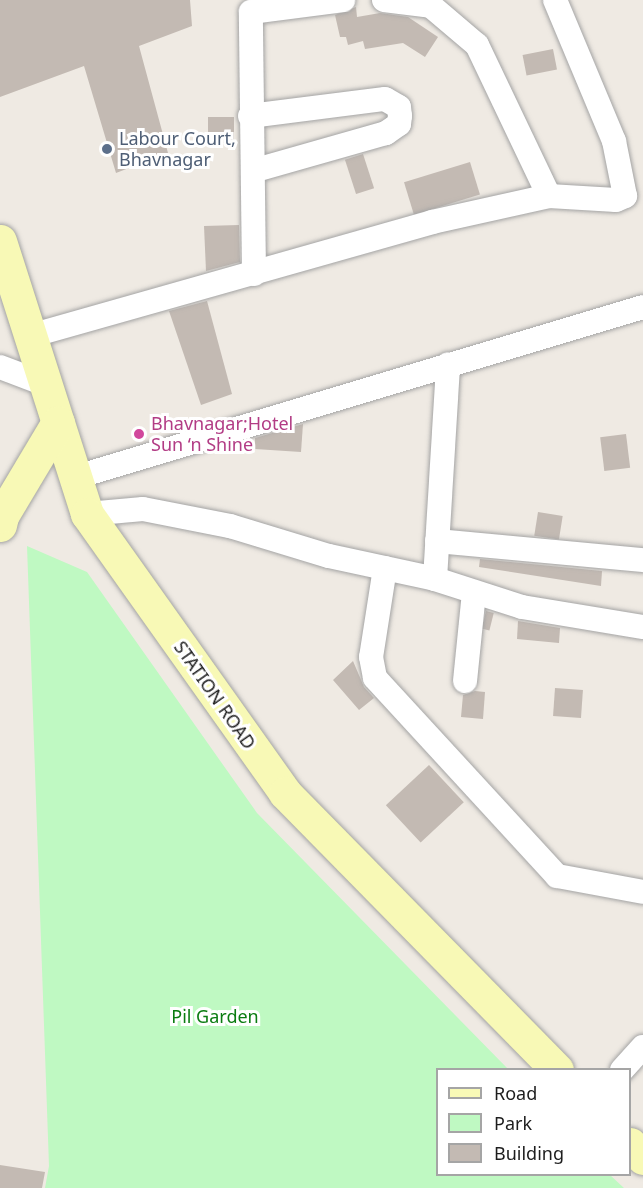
<!DOCTYPE html>
<meta charset="utf-8">
<style>
body{margin:0}
#map{position:relative;width:643px;height:1188px;overflow:hidden;background:#efeae3;font-family:"Noto Sans",sans-serif}
div>[style]{position:absolute}
.park>*{inset:0;background:#bff9c2}
.building>*{inset:0;background:#c3bab3;transform-origin:0 0}
.roads{filter:drop-shadow(0 0 2px #a4a4a4) drop-shadow(0 0 2px #a4a4a4)}
.minor>*{height:24px;margin:-12px;padding:0 12px;transform-origin:12px;border-radius:12px;background:#fff}
.secondary>*{height:33px;margin:-16.5px;padding:0 16.5px;transform-origin:16.5px;border-radius:16.5px;background:#f8f9b6}
.dots>*{width:16px;height:16px;translate:-50% -50%;box-sizing:border-box;border:3px solid #fff;border-radius:50%}
span{translate:-50% -50%;white-space:nowrap;text-align:center;line-height:1.15;-webkit-text-stroke:6px #fff;paint-order:stroke}
.service-label{font-size:18px;color:#4e5e75}
.left{translate:0 -50%;text-align:left}
.hotel-label{font-size:18px;color:#b23c85}
.street-label{font-size:18px;color:#1d1d1d}
.park-label{font-size:18px;color:#0b7c11}
.legend{position:absolute;left:436px;top:1068px;width:195px;height:108px;box-sizing:border-box;background:#fff;border:2px solid #a5a5a5;margin:0;padding:8px 10px;list-style:none;font-size:18px;color:#1d1d1d}
.legend li{display:flex;align-items:center;gap:12px;height:30px}
.legend b{width:30px;border:2px solid #a5a5a5}
</style>
<div id="map">
<div class="park">
<div style="clip-path:polygon(27px 546px,87px 572px,257px 813px,508px 1069px,438px 1070px,438px 1174px,610px 1175px,624px 1188px,45px 1188px,49px 1166px)"></div>
</div>
<div class="building">
<div style="clip-path:polygon(0 0,190px 0,192px 26px,139px 46px,168px 153px,116px 173px,84px 66px,0 97px)"></div>
<div style="clip-path:polygon(356px 7px,357px 17px,380px 13px,408px 17px,438px 37px,425px 57px,403px 43px,365px 49px,363px 41px,348px 45px,346px 37px,340px 37px,335px 15px)"></div>
<div style="left:553px;top:49px;width:21px;height:31px;rotate:79deg"></div>
<div style="left:234px;top:117px;width:26px;height:26px;rotate:90deg"></div>
<div style="left:363px;top:154px;width:36px;height:19px;rotate:72deg"></div>
<div style="left:470px;top:162px;width:34px;height:69px;rotate:73deg"></div>
<div style="clip-path:polygon(239px 225px,240px 262px,206px 271px,204px 226px)"></div>
<div style="clip-path:polygon(207px 301px,232px 394px,201px 405px,169px 311px)"></div>
<div style="clip-path:polygon(303px 424px,301px 452px,255px 449px,255px 438px)"></div>
<div style="left:626px;top:434px;width:34px;height:26px;rotate:83deg"></div>
<div style="left:538px;top:512px;width:25px;height:24px;rotate:9deg"></div>
<div style="clip-path:polygon(480px 559px,602px 571px,601px 586px,479px 567px)"></div>
<div style="left:486px;top:611px;width:8px;height:18px;rotate:14deg"></div>
<div style="clip-path:polygon(518px 621px,560px 628px,559px 643px,517px 639px)"></div>
<div style="clip-path:polygon(353px 661px,364px 687px,374px 698px,359px 710px,333px 680px)"></div>
<div style="left:555px;top:688px;width:28px;height:28px;rotate:4deg"></div>
<div style="clip-path:polygon(475px 691px,485px 692px,483px 719px,461px 717px,463px 695px)"></div>
<div style="left:429px;top:765px;width:51px;height:59px;rotate:47deg"></div>
<div style="clip-path:polygon(0 1165px,45px 1172px,42px 1188px,0 1188px)"></div>
</div>
<div class="roads">
<div class="minor">
<div style="left:384px;top:0;width:47px;rotate:7.3deg"></div>
<div style="left:431px;top:6px;width:60px;rotate:40.3deg"></div>
<div style="left:477px;top:45px;width:167px;rotate:64.5deg"></div>
<div style="left:250px;top:116px;width:136px;rotate:-7.2deg"></div>
<div style="left:385px;top:99px;width:16px;rotate:30deg"></div>
<div style="left:399px;top:107px;width:9px;rotate:84deg"></div>
<div style="left:400px;top:116px;width:8px;rotate:97deg"></div>
<div style="left:399px;top:124px;width:16px;rotate:145deg"></div>
<div style="left:386px;top:133px;width:138px;rotate:164.1deg"></div>
<div style="left:254px;top:274px;width:262px;rotate:-90.7deg"></div>
<div style="left:251px;top:12px;width:93px;rotate:-7.4deg"></div>
<div style="left:30px;top:336px;width:418px;rotate:-15.8deg"></div>
<div style="left:432px;top:222px;width:120px;rotate:-12.5deg"></div>
<div style="left:549px;top:196px;width:67px;rotate:3.4deg"></div>
<div style="left:616px;top:200px;width:10px;rotate:-24deg"></div>
<div style="left:625px;top:196px;width:56px;rotate:-101.3deg"></div>
<div style="left:614px;top:141px;width:153px;rotate:-112.7deg"></div>
<div style="left:0;top:367px;width:48px;rotate:20.7deg"></div>
<div style="left:73px;top:478px;width:595px;rotate:-16.7deg"></div>
<div style="left:87px;top:514px;width:56px;rotate:-5.1deg"></div>
<div style="left:143px;top:509px;width:89px;rotate:11.1deg"></div>
<div style="left:230px;top:526px;width:103px;rotate:16.9deg"></div>
<div style="left:329px;top:556px;width:108px;rotate:12.2deg"></div>
<div style="left:435px;top:579px;width:215px;rotate:-86.5deg"></div>
<div style="left:437px;top:541px;width:207px;rotate:5.3deg"></div>
<div style="left:385px;top:568px;width:90px;rotate:98.9deg"></div>
<div style="left:371px;top:657px;width:21px;rotate:79deg"></div>
<div style="left:375px;top:678px;width:269px;rotate:47.4deg"></div>
<div style="left:557px;top:876px;width:87px;rotate:10.5deg"></div>
<div style="left:435px;top:579px;width:91px;rotate:17.8deg"></div>
<div style="left:522px;top:607px;width:123px;rotate:9.4deg"></div>
<div style="left:465px;top:681px;width:89px;rotate:-84.2deg"></div>
<div style="left:622px;top:1070px;width:31px;rotate:-48deg"></div>
</div>
<div class="secondary">
<div style="left:0;top:241px;width:287px;rotate:72.3deg"></div>
<div style="left:87px;top:514px;width:342px;rotate:54.6deg"></div>
<div style="left:285px;top:793px;width:388px;rotate:45.5deg"></div>
<div style="left:0;top:525px;width:9px;rotate:-77deg"></div>
<div style="left:2px;top:516px;width:109px;rotate:-59.2deg"></div>
<div style="left:630px;top:1144px;width:19px;rotate:47deg"></div>
</div>
</div>
<div class="dots">
<div style="left:107px;top:149px;background:#5c6f8a"></div>
<div style="left:139px;top:434px;background:#d1479c"></div>
</div>
<div class="service-label">
<span class="left" style="left:119px;top:149px">Labour Court,<br>Bhavnagar</span>
</div>
<div class="hotel-label">
<span class="left" style="left:151px;top:434px">Bhavnagar;Hotel<br>Sun ‘n Shine</span>
</div>
<div class="street-label">
<span style="left:215px;top:695px;rotate:55deg">STATION ROAD</span>
</div>
<div class="park-label">
<span style="left:215px;top:1016px">Pil Garden</span>
</div>
<ul class="legend">
<li><b style="height:8px;background:#f8f9b6"></b>Road</li>
<li><b style="height:16px;background:#bff9c2"></b>Park</li>
<li><b style="height:16px;background:#c3bab3"></b>Building</li>
</ul>
</div>
